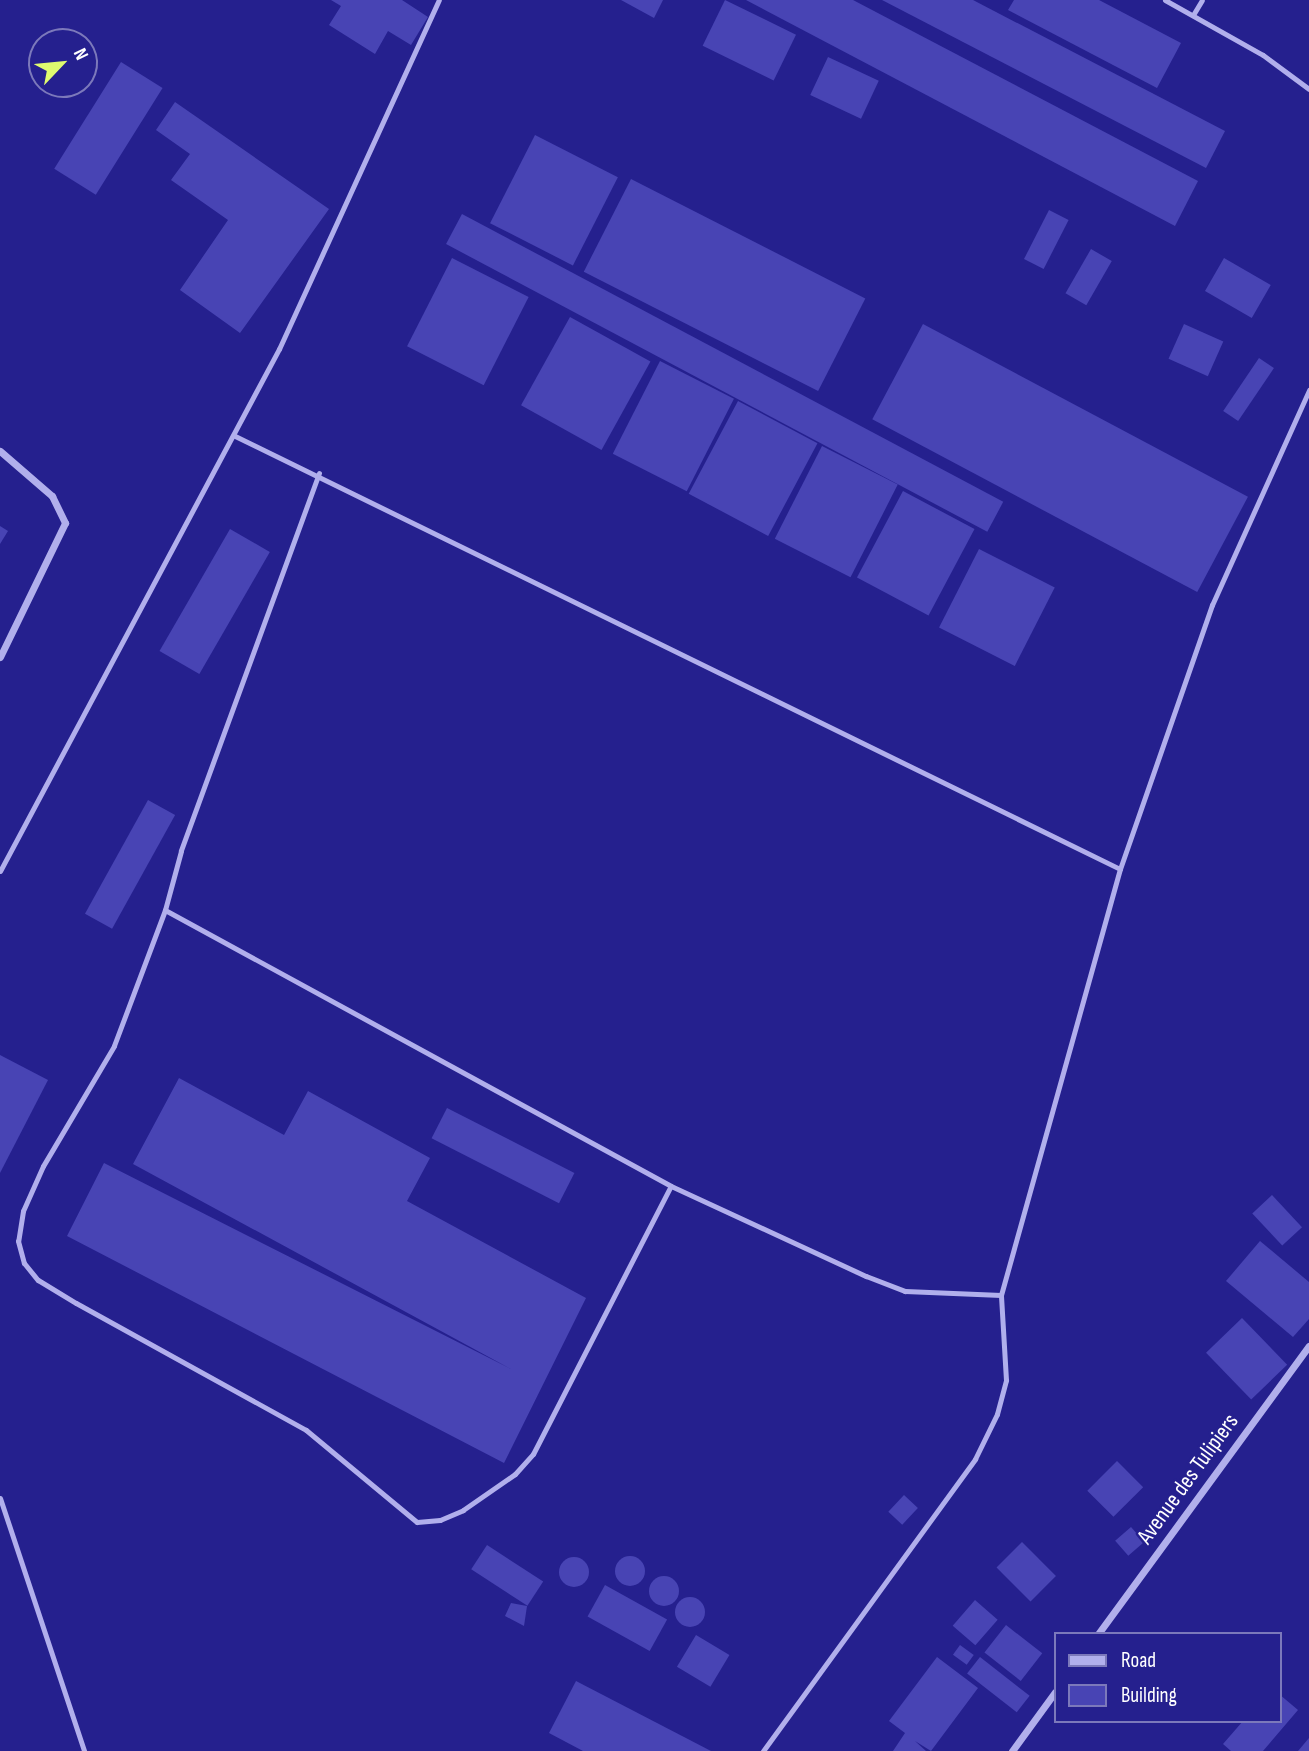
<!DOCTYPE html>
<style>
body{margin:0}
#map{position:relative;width:1309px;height:1751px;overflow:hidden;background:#25208e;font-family:"Sofia Sans Condensed",sans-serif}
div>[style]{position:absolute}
.building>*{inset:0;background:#4844b4;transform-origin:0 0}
.round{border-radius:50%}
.lane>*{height:5px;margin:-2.5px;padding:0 2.5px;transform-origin:2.5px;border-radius:2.5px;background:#b1afec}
.street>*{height:7px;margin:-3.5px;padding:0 3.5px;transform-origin:3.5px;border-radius:3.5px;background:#b1afec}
span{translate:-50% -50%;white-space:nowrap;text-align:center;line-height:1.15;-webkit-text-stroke:5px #25208e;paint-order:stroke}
.street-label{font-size:23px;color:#fff}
.legend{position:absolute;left:1054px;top:1632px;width:228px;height:91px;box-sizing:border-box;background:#25208e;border:2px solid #7c79bb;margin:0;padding:9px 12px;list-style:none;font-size:21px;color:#fff}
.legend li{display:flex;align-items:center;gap:14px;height:35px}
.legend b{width:35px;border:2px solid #7c79bb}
.north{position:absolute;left:28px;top:28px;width:70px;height:70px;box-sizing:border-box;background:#25208e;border:2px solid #7c79bb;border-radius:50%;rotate:64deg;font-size:19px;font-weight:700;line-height:28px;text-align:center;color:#fff}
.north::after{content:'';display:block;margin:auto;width:24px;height:32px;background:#dffa6f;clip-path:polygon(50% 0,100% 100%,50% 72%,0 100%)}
</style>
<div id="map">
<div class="building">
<div style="clip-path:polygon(331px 0,402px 0,428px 17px,411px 45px,388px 31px,375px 54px,329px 25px,341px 6px)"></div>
<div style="clip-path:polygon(621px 0,663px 0,654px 18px)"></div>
<div style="left:725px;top:0;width:79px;height:51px;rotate:26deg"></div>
<div style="clip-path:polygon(746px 0,853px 0,1198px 181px,1175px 226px)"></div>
<div style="clip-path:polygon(882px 0,973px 0,1225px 131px,1206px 168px)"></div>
<div style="clip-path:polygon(1014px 0,1099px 0,1181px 43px,1157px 88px,1008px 10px)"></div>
<div style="left:828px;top:57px;width:56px;height:42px;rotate:25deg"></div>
<div style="left:121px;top:62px;width:49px;height:126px;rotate:32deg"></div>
<div style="clip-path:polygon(175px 102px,329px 209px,240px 333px,180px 290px,228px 220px,171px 180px,190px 154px,156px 130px)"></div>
<div style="left:535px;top:135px;width:93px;height:99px;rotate:27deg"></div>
<div style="left:631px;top:179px;width:263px;height:104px;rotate:27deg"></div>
<div style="left:1049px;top:210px;width:22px;height:55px;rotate:27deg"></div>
<div style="left:462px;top:214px;width:613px;height:34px;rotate:28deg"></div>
<div style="left:1091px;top:249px;width:24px;height:51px;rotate:30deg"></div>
<div style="left:452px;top:258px;width:86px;height:99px;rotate:27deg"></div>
<div style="left:1224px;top:258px;width:54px;height:38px;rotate:30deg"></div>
<div style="left:570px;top:317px;width:92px;height:101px;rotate:29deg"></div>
<div style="left:923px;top:324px;width:368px;height:108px;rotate:28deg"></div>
<div style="left:1184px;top:324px;width:43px;height:38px;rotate:24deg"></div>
<div style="left:1259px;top:358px;width:18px;height:64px;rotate:34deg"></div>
<div style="left:660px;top:361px;width:83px;height:104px;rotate:27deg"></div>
<div style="left:738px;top:401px;width:90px;height:105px;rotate:28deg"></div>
<div style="left:822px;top:446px;width:85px;height:104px;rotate:27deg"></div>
<div style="left:903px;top:491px;width:81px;height:98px;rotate:28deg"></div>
<div style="clip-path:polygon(0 526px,8px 531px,0 544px)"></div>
<div style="left:230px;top:529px;width:46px;height:141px;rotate:30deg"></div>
<div style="left:979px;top:549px;width:85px;height:88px;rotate:27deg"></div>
<div style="left:148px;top:800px;width:31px;height:130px;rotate:29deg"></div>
<div style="clip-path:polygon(0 1055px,48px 1080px,0 1173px)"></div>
<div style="clip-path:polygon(179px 1078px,284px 1135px,308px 1091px,430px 1158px,407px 1201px,586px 1298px,504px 1463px,67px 1236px,104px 1163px,511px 1369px,133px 1164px)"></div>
<div style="left:447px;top:1108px;width:143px;height:34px;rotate:27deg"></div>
<div style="left:1272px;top:1195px;width:44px;height:27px;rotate:47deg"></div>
<div style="clip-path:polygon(1260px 1241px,1309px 1282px,1309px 1319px,1293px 1337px,1226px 1281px)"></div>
<div style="left:1242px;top:1318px;width:65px;height:50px;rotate:46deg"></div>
<div style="left:1117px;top:1461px;width:37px;height:42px;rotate:45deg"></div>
<div style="left:904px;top:1495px;width:19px;height:23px;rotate:43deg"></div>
<div style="left:1131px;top:1527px;width:20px;height:21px;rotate:49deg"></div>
<div style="left:1022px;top:1542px;width:48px;height:36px;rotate:45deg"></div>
<div style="left:487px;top:1545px;width:67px;height:29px;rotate:33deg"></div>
<div class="round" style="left:615px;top:1556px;width:30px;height:30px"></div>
<div class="round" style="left:559px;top:1557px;width:30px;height:30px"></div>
<div class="round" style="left:649px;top:1576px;width:30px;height:30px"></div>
<div style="left:605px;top:1585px;width:71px;height:36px;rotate:29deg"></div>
<div class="round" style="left:675px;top:1597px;width:30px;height:30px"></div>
<div style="left:975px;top:1600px;width:30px;height:34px;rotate:41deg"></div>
<div style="clip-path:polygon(511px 1603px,527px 1606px,524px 1626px,505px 1616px)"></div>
<div style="left:1006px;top:1625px;width:46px;height:35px;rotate:38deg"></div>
<div style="left:696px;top:1635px;width:39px;height:37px;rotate:31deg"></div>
<div style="left:960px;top:1645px;width:17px;height:12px;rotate:36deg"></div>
<div style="clip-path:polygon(937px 1657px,978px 1688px,931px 1751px,915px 1741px,926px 1751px,893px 1751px,905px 1733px,889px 1721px)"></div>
<div style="left:980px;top:1657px;width:63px;height:21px;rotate:38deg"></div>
<div style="clip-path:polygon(576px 1681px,711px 1751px,583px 1751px,549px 1733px)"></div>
<div style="clip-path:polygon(1279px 1694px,1298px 1710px,1263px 1751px,1231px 1751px,1223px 1744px,1243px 1721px,1279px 1721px)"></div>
<div style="clip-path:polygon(1309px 1738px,1309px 1751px,1298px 1751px)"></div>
</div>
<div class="lane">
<div style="left:1165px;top:0;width:112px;rotate:29.3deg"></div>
<div style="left:1263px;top:55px;width:57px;rotate:36.5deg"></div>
<div style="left:1193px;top:15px;width:17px;rotate:-59deg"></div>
<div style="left:235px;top:436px;width:985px;rotate:26.07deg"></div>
<div style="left:319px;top:473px;width:402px;rotate:110.1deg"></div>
<div style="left:181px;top:851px;width:61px;rotate:105.2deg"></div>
<div style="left:165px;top:910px;width:576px;rotate:28.61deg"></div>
<div style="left:671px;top:1186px;width:215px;rotate:24.8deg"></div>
<div style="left:866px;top:1276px;width:42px;rotate:21deg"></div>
<div style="left:905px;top:1291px;width:96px;rotate:2.4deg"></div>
<div style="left:0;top:871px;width:592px;rotate:-61.88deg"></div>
<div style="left:279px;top:349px;width:384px;rotate:-65.4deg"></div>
<div style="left:165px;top:910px;width:145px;rotate:110.6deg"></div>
<div style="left:114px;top:1046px;width:139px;rotate:120.6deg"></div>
<div style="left:43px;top:1166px;width:49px;rotate:114deg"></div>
<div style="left:23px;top:1211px;width:30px;rotate:99deg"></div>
<div style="left:18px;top:1241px;width:23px;rotate:75deg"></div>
<div style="left:24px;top:1263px;width:22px;rotate:51deg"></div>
<div style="left:38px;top:1280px;width:44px;rotate:31.2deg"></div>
<div style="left:76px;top:1303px;width:263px;rotate:28.9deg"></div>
<div style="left:306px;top:1430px;width:144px;rotate:39.7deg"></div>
<div style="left:417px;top:1522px;width:23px;rotate:-5deg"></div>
<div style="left:440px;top:1520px;width:25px;rotate:-23deg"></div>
<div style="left:463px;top:1510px;width:63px;rotate:-34.7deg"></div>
<div style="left:515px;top:1474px;width:27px;rotate:-48deg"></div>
<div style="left:533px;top:1454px;width:301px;rotate:-62.8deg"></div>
<div style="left:0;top:1498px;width:267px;rotate:71.6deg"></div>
<div style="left:763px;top:1751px;width:361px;rotate:-54deg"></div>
<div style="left:975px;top:1459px;width:50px;rotate:-63.9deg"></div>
<div style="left:997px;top:1414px;width:35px;rotate:-75deg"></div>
<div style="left:1006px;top:1380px;width:85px;rotate:-93.4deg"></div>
<div style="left:1001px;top:1295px;width:442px;rotate:-74.4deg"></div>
<div style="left:1120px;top:869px;width:280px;rotate:-70.8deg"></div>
<div style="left:1212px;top:605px;width:236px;rotate:-65.7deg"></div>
</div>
<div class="street">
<div style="left:0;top:451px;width:69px;rotate:40.9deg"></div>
<div style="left:52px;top:496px;width:30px;rotate:64deg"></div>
<div style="left:65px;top:523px;width:149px;rotate:115.9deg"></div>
<div style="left:1098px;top:1634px;width:357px;rotate:-53.8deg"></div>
<div style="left:1012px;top:1751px;width:73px;rotate:-53.9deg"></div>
</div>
<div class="street-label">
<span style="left:1188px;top:1479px;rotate:-54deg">Avenue des Tulipiers</span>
</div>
<ul class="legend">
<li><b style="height:9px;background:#b1afec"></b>Road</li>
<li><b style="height:19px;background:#4844b4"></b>Building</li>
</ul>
<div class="north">N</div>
</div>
